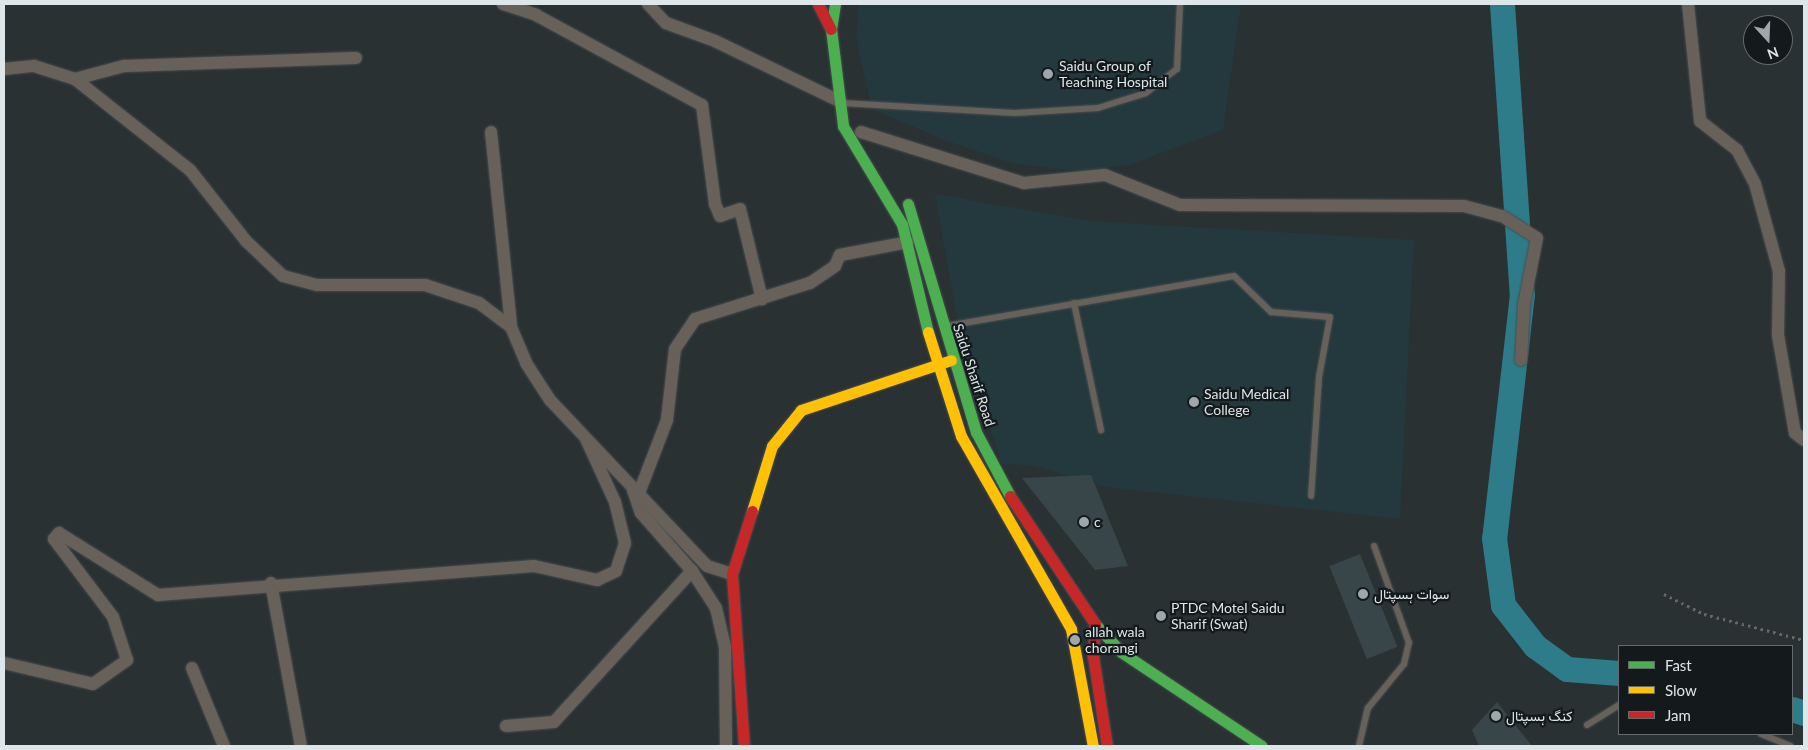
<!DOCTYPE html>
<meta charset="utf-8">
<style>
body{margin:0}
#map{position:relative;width:1808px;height:750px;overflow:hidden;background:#293133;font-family:Lato,Vazirmatn,sans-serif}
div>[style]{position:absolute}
.built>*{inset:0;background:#24393d}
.river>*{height:25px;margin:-12.5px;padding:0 12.5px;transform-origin:12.5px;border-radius:12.5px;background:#2e7c89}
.building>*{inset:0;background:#384649;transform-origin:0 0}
.path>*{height:2.5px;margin-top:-1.25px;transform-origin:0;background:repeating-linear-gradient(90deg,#686763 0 2.5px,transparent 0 6.5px)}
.roads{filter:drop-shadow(0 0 1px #474d4f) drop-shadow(0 0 1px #474d4f)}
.lane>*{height:6px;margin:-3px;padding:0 3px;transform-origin:3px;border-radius:3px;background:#67615a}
.street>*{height:12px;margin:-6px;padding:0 6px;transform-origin:6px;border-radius:6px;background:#67615a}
.fast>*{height:11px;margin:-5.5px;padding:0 5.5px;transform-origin:5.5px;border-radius:5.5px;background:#4caf50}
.slow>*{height:11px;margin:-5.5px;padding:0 5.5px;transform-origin:5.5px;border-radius:5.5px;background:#ffc107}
.jam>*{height:11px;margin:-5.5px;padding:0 5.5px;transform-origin:5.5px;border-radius:5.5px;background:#c62828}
.dots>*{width:14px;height:14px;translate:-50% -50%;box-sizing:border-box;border:2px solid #141a1c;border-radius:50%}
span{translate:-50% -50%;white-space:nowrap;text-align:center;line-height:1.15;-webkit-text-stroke:4.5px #141a1c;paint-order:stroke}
.poi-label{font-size:14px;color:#dde6e8}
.left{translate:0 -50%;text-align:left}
.street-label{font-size:14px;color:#dde6e8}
.frame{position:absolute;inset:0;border:5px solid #dde6e8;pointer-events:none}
.legend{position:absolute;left:1618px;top:645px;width:175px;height:90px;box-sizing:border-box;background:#141a1c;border:1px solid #646c6e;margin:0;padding:6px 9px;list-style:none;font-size:15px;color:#dde6e8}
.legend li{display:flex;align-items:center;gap:10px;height:25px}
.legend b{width:25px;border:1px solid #646c6e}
.north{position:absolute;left:1743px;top:15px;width:50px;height:50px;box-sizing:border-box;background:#141a1c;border:1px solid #646c6e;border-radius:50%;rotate:160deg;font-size:14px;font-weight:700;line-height:20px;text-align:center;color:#dde6e8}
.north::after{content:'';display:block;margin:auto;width:18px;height:22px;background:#9ea7a9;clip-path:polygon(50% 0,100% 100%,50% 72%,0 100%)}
</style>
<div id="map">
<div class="built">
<div style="clip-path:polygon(859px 4px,1241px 4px,1223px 130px,1129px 165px,1079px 171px,1015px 164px,944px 140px,872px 109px,856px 38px)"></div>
<div style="clip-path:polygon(935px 194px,1090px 221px,1414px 240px,1400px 519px,1106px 487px,1031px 465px,1002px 464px,961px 340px)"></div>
</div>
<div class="river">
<div style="left:1502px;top:4px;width:291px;rotate:86.1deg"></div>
<div style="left:1522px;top:294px;width:246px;rotate:96.5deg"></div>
<div style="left:1494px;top:538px;width:68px;rotate:82.3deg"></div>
<div style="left:1503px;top:605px;width:52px;rotate:52deg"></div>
<div style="left:1535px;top:646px;width:39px;rotate:36deg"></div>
<div style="left:1567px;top:669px;width:52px;rotate:4.4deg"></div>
<div style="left:1792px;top:709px;width:13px;rotate:18deg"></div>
</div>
<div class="building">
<div style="clip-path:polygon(1091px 475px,1128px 566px,1095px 570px,1022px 478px)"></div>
<div style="left:1360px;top:554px;width:100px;height:33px;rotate:68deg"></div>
<div style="clip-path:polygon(1497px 702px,1532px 746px,1479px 746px,1472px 730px)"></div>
</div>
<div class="path">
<div style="left:1664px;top:594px;width:45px;rotate:26.6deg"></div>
<div style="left:1704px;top:614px;width:103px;rotate:14.6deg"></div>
</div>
<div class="roads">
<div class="lane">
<div style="left:842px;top:103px;width:173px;rotate:3.3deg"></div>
<div style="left:1015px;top:113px;width:83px;rotate:-3.4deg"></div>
<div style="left:1098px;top:108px;width:50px;rotate:-17.4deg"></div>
<div style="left:1146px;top:93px;width:39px;rotate:-38deg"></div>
<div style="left:1177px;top:69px;width:65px;rotate:-87.4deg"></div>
<div style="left:1074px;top:303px;width:130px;rotate:78deg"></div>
<div style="left:947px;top:326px;width:291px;rotate:-9.9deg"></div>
<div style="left:1234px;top:276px;width:52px;rotate:44.2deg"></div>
<div style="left:1271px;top:312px;width:59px;rotate:4.8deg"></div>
<div style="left:1330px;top:317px;width:61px;rotate:100.4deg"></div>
<div style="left:1319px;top:377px;width:119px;rotate:93.8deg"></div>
<div style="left:1587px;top:725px;width:38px;rotate:-32deg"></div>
<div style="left:1761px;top:734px;width:32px;rotate:22deg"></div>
<div style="left:1359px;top:746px;width:39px;rotate:-77deg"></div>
<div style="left:1368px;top:708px;width:57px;rotate:-50.7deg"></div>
<div style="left:1404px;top:664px;width:22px;rotate:-77deg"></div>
<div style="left:1409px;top:643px;width:103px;rotate:-109.8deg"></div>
</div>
<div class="street">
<div style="left:503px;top:4px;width:35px;rotate:18deg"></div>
<div style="left:536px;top:15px;width:189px;rotate:28.5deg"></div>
<div style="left:702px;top:105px;width:100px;rotate:82.5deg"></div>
<div style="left:715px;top:204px;width:13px;rotate:67deg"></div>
<div style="left:720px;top:216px;width:21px;rotate:-19deg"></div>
<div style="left:740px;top:209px;width:93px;rotate:76.3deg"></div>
<div style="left:648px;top:4px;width:26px;rotate:47deg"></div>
<div style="left:666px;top:23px;width:52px;rotate:20.2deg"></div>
<div style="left:715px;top:41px;width:140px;rotate:25.8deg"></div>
<div style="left:1688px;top:4px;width:118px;rotate:84.1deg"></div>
<div style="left:1700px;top:121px;width:47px;rotate:38.1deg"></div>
<div style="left:1737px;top:150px;width:38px;rotate:62deg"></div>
<div style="left:1755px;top:184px;width:90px;rotate:74.6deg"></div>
<div style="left:1779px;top:271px;width:64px;rotate:90.9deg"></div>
<div style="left:1778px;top:335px;width:99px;rotate:80.2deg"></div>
<div style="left:1795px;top:433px;width:11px;rotate:38deg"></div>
<div style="left:4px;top:69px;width:30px;rotate:-6deg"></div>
<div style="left:34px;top:66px;width:43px;rotate:17.6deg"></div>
<div style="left:75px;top:79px;width:147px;rotate:38.4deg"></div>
<div style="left:190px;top:170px;width:90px;rotate:51.7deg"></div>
<div style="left:246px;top:241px;width:51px;rotate:43.4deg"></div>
<div style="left:283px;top:276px;width:35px;rotate:15deg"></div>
<div style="left:317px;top:285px;width:108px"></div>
<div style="left:425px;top:285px;width:57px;rotate:18.4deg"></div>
<div style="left:479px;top:303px;width:40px;rotate:37deg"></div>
<div style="left:75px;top:79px;width:51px;rotate:-14.9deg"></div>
<div style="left:124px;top:66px;width:232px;rotate:-2deg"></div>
<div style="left:491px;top:132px;width:196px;rotate:84.1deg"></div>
<div style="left:511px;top:327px;width:39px;rotate:67deg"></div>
<div style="left:526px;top:363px;width:44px;rotate:57deg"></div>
<div style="left:550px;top:400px;width:228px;rotate:46.6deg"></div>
<div style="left:707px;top:566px;width:26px;rotate:18deg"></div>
<div style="left:861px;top:132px;width:171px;rotate:17.4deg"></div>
<div style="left:1024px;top:183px;width:81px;rotate:-5.6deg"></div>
<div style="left:1105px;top:175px;width:81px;rotate:21.8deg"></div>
<div style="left:1180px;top:205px;width:284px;rotate:0.2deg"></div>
<div style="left:1464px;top:206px;width:39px;rotate:15deg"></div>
<div style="left:1502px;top:216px;width:41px;rotate:32.2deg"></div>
<div style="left:1537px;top:238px;width:67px;rotate:101.1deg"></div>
<div style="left:1524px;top:304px;width:56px;rotate:93.1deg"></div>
<div style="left:633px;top:490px;width:24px;rotate:71deg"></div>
<div style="left:641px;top:513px;width:77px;rotate:48.7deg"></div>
<div style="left:692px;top:571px;width:44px;rotate:57deg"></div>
<div style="left:716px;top:608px;width:40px;rotate:77deg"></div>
<div style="left:725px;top:647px;width:99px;rotate:89.4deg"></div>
<div style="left:639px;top:493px;width:78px;rotate:-69deg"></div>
<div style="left:667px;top:420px;width:71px;rotate:-83.6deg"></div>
<div style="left:675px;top:349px;width:36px;rotate:-56deg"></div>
<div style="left:695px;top:319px;width:121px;rotate:-17.4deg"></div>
<div style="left:810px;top:283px;width:30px;rotate:-34deg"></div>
<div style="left:835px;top:266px;width:12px;rotate:-66deg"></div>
<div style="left:840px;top:255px;width:69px;rotate:-10.8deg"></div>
<div style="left:271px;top:583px;width:166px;rotate:79.6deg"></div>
<div style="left:4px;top:663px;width:91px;rotate:13.3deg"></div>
<div style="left:93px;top:684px;width:42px;rotate:-35.2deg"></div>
<div style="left:127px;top:660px;width:45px;rotate:-108deg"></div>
<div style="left:113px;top:617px;width:98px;rotate:-127.1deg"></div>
<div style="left:54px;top:539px;width:8px;rotate:-50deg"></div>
<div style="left:59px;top:533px;width:117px;rotate:32.1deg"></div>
<div style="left:158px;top:595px;width:377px;rotate:-4.4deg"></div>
<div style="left:534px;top:566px;width:65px;rotate:12.5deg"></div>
<div style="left:597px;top:580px;width:21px;rotate:-25deg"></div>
<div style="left:616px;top:571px;width:29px;rotate:-72deg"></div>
<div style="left:625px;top:543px;width:42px;rotate:-103.7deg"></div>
<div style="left:615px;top:502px;width:69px;rotate:-114.7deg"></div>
<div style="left:192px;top:668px;width:84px;rotate:67.7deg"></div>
<div style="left:506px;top:726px;width:48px;rotate:-4.8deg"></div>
<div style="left:554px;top:722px;width:205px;rotate:-47.6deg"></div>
</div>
<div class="fast">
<div style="left:835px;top:4px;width:25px;rotate:99deg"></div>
<div style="left:831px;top:29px;width:98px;rotate:82.9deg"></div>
<div style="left:843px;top:126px;width:114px;rotate:59deg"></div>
<div style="left:902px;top:224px;width:111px;rotate:76.5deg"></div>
<div style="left:908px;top:204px;width:238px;rotate:73.4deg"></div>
<div style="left:976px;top:432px;width:72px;rotate:62deg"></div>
<div style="left:1095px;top:624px;width:38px;rotate:47deg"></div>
<div style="left:1121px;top:652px;width:169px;rotate:33.7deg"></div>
</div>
<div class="slow">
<div style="left:928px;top:332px;width:109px;rotate:72.4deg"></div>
<div style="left:961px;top:436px;width:222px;rotate:60.3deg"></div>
<div style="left:1071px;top:629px;width:119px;rotate:79.4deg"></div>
<div style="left:752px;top:511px;width:68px;rotate:-72.9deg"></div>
<div style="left:772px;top:446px;width:46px;rotate:-51.1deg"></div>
<div style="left:801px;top:410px;width:158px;rotate:-18.4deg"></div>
</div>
<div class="jam">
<div style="left:818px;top:4px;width:28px;rotate:63deg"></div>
<div style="left:1010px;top:496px;width:154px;rotate:56.4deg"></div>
<div style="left:1095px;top:624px;width:32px;rotate:94deg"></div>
<div style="left:1093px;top:656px;width:91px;rotate:81.2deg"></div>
<div style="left:744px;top:746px;width:172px;rotate:-94deg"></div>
<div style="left:732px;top:574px;width:66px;rotate:-72.4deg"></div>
</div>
</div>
<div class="dots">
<div style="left:1048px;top:74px;background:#9ea7a9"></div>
<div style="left:1194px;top:402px;background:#9ea7a9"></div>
<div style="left:1084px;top:522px;background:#9ea7a9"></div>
<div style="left:1363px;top:594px;background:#9ea7a9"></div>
<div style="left:1161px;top:616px;background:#9ea7a9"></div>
<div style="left:1075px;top:640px;background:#9ea7a9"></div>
<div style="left:1496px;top:716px;background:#9ea7a9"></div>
</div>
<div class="poi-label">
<span class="left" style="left:1059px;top:74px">Saidu Group of<br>Teaching Hospital</span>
<span class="left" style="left:1204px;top:402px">Saidu Medical<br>College</span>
<span class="left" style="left:1094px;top:522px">c</span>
<span class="left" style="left:1374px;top:594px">سوات ہسپتال</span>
<span class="left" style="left:1171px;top:616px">PTDC Motel Saidu<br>Sharif (Swat)</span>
<span class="left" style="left:1085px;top:640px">allah wala<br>chorangi</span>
<span class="left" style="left:1506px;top:716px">کنگ ہسپتال</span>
</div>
<div class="street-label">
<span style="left:974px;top:375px;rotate:72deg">Saidu Sharif Road</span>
</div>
<div class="frame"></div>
<ul class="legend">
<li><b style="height:6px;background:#4caf50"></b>Fast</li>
<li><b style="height:6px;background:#ffc107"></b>Slow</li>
<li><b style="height:6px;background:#c62828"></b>Jam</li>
</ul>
<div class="north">N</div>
</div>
